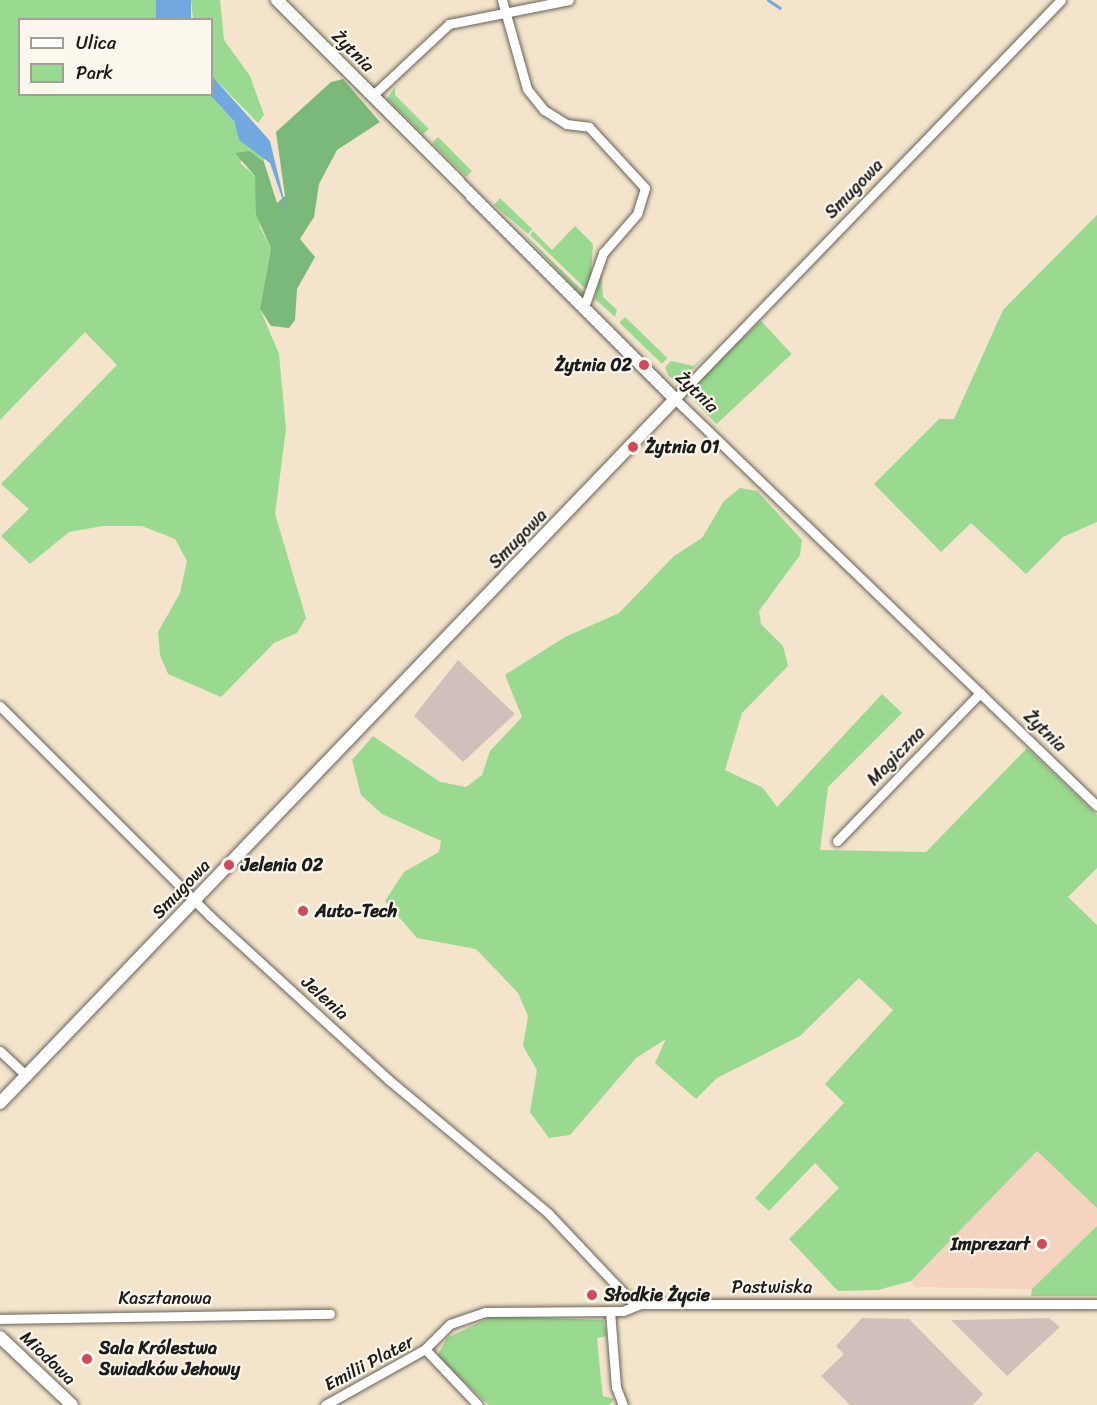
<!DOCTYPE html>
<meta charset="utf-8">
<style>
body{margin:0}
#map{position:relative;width:1097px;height:1405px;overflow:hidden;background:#f4e4cb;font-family:Sriracha,sans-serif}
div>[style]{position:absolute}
.built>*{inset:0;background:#f4d3c1}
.industrial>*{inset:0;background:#d0c0bc}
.green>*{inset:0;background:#9ad990;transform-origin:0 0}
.forest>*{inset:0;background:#7bb97a}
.water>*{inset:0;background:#70a8df;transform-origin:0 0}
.stream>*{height:3px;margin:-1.5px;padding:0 1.5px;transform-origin:1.5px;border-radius:1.5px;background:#70a8df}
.roads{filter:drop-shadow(0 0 2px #686259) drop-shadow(0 0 2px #686259)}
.minor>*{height:9px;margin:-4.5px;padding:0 4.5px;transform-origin:4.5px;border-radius:4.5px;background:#fff}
.tertiary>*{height:12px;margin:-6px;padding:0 6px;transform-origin:6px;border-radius:6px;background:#fff}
.dots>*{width:16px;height:16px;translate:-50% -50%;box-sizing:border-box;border:3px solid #fbf7ec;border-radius:50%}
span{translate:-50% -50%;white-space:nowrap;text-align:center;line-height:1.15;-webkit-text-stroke:4.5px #fbf7ec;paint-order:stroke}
.street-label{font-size:18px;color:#1c1c1c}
.poi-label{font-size:18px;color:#1c1c1c;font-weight:700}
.right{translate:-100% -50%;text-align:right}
.left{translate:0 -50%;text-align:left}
.legend{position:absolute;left:18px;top:18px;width:195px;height:78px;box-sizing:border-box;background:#fbf7ec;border:2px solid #a29f99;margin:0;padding:8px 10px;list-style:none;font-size:18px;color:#1c1c1c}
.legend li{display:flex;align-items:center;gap:12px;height:30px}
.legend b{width:30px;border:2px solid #a29f99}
</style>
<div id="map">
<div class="built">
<div style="clip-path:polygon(1037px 1151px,1097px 1208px,1097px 1226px,1032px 1289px,915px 1287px,911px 1281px)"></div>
</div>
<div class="industrial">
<div style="clip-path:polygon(458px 660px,515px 714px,463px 762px,414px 716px)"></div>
<div style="clip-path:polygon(862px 1318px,909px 1319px,983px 1394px,973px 1405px,850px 1405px,821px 1376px,844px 1354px,836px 1346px)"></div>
<div style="clip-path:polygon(1049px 1318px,1060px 1327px,1007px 1376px,951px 1320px)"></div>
</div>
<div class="green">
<div style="clip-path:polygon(0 0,156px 0,157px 19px,20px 20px,20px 94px,210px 95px,234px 121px,239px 140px,264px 154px,264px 162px,250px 151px,240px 163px,255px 176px,260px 227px,271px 248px,260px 309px,279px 354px,286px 429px,275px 514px,306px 618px,297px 633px,274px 643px,221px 697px,168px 674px,160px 655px,158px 632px,180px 593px,187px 561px,175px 539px,142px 526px,103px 526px,69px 532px,30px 564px,1px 536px,29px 509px,1px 484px,117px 365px,85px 332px,0 420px)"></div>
<div style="clip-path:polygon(191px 0,220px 0,224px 40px,250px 76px,264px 115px,258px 123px,212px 76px,212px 20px,193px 19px)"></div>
<div style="clip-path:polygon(395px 87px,395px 95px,429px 129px,423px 134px,387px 99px)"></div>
<div style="left:438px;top:137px;width:48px;height:8px;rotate:45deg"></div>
<div style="clip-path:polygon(500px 198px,532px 229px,528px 234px,494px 205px)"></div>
<div style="clip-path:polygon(1097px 215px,1097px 522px,1063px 537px,1026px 574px,971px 523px,941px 552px,874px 484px,939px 419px,954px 419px,1003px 310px)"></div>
<div style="clip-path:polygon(575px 226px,593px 244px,590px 293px,530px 235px,533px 231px,552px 250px)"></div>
<div style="clip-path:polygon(519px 229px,588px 296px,580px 294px)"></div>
<div style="clip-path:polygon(601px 269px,603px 297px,617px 310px,615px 317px,595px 299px)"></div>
<div style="left:625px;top:317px;width:59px;height:8px;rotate:44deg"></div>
<div style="left:761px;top:321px;width:45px;height:103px;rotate:47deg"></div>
<div style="clip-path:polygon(713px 348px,678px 384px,668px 375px,665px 367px,671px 361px,694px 366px)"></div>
<div style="clip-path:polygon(740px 488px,757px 491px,802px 540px,800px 555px,759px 611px,761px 624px,783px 646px,788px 666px,742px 713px,725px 770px,763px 788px,777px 807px,882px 694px,902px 713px,828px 787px,820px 850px,926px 852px,1027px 748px,1097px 815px,1097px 868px,1068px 897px,1097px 925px,1097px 1208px,1037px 1151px,911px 1281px,878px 1290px,838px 1291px,789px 1239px,839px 1188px,815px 1163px,769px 1211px,755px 1198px,844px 1103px,825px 1084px,893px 1010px,859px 978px,800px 1036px,717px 1078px,696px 1099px,655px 1063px,666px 1039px,636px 1058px,570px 1135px,549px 1138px,530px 1112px,537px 1070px,523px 1046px,528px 1016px,518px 993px,476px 949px,417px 938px,385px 901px,404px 872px,439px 852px,441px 841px,382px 814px,361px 795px,352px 760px,373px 736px,440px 782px,466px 787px,482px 775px,490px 751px,522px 717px,505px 675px,565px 637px,619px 613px,674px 556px,702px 538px,724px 501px)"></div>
<div style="clip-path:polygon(1097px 1226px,1097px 1296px,1031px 1296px,1032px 1289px)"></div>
<div style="clip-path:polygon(493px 1316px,603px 1320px,607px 1336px,597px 1338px,601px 1380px,603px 1396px,614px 1399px,609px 1405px,489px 1405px,437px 1356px,447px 1338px)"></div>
</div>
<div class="forest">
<div style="clip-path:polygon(343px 79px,380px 122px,337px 150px,319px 184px,314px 217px,300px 239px,315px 257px,297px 289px,295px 320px,289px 328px,271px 326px,260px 309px,271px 248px,256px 215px,255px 176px,235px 153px,250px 151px,264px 162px,277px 203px,285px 196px,276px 132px,331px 82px)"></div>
</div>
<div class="water">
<div style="left:156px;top:0;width:35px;height:19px"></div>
<div style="clip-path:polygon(212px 76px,270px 141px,287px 212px,270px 163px,239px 140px,234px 121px,210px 95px)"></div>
</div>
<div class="stream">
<div style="left:768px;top:0;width:14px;rotate:34deg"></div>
</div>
<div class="roads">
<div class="minor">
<div style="left:502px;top:0;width:92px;rotate:74.3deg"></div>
<div style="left:527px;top:89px;width:27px;rotate:51deg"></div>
<div style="left:544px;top:110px;width:26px;rotate:32deg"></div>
<div style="left:566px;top:124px;width:23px;rotate:7deg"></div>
<div style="left:589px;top:127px;width:83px;rotate:47.4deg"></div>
<div style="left:645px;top:188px;width:27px;rotate:107deg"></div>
<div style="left:637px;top:214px;width:52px;rotate:131.1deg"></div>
<div style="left:603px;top:253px;width:57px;rotate:109.4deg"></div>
<div style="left:1061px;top:0;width:555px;rotate:134.05deg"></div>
<div style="left:675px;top:399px;width:586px;rotate:43.96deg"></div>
<div style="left:372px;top:96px;width:105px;rotate:-43.1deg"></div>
<div style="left:449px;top:24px;width:122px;rotate:-11.3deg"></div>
<div style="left:0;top:706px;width:297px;rotate:45deg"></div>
<div style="left:210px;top:916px;width:243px;rotate:42.5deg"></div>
<div style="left:389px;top:1080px;width:207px;rotate:39.9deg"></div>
<div style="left:548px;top:1213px;width:127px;rotate:46.6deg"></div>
<div style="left:837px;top:841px;width:206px;rotate:-46deg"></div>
<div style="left:0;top:1051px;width:37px;rotate:43deg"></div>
<div style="left:610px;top:1311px;width:76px;rotate:85.5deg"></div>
<div style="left:616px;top:1387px;width:19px;rotate:69deg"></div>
<div style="left:0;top:1319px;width:330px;rotate:-0.9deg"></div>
<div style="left:425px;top:1349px;width:35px;rotate:-45deg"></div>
<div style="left:450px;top:1324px;width:37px;rotate:-19deg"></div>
<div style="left:485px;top:1312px;width:138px;rotate:-0.4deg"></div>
<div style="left:623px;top:1311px;width:18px;rotate:-22deg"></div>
<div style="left:640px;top:1304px;width:457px"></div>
<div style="left:325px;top:1405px;width:115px;rotate:-29.2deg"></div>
<div style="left:425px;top:1349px;width:77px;rotate:46.6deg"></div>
</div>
<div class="tertiary">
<div style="left:0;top:1103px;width:975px;rotate:-46.2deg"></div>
<div style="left:675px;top:399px;width:564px;rotate:-134.93deg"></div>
<div style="left:0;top:1337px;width:99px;rotate:43.4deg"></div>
</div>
</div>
<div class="dots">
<div style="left:644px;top:365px;background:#d1495b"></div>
<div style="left:633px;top:447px;background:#d1495b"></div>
<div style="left:229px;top:865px;background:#d1495b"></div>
<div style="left:303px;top:911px;background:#d1495b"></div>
<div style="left:1042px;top:1244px;background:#d1495b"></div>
<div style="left:592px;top:1295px;background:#d1495b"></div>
<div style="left:87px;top:1359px;background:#d1495b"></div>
</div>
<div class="street-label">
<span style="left:353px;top:51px;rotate:45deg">Żytnia</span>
<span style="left:854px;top:189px;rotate:-46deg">Smugowa</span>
<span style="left:697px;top:392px;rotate:44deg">Żytnia</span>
<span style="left:518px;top:539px;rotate:-46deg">Smugowa</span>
<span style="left:1045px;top:731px;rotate:44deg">Żytnia</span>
<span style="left:896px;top:756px;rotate:-46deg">Magiczna</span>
<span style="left:181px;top:889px;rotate:-46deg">Smugowa</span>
<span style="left:325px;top:998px;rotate:42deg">Jelenia</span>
<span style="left:772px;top:1287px">Pastwiska</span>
<span style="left:165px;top:1298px">Kasztanowa</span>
<span style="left:48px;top:1358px;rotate:44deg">Miodowa</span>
<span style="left:369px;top:1363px;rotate:-28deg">Emilii Plater</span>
</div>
<div class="poi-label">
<span class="right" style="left:632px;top:365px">Żytnia 02</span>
<span class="left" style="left:645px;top:447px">Żytnia 01</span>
<span class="left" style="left:241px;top:865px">Jelenia 02</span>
<span class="left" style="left:315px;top:911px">Auto-Tech</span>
<span class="right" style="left:1030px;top:1244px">Imprezart</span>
<span class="left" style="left:604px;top:1295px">Słodkie Życie</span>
<span class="left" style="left:99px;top:1359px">Sala Królestwa<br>Swiadków Jehowy</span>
</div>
<ul class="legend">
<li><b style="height:8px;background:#fff"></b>Ulica</li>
<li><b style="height:16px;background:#9ad990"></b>Park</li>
</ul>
</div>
